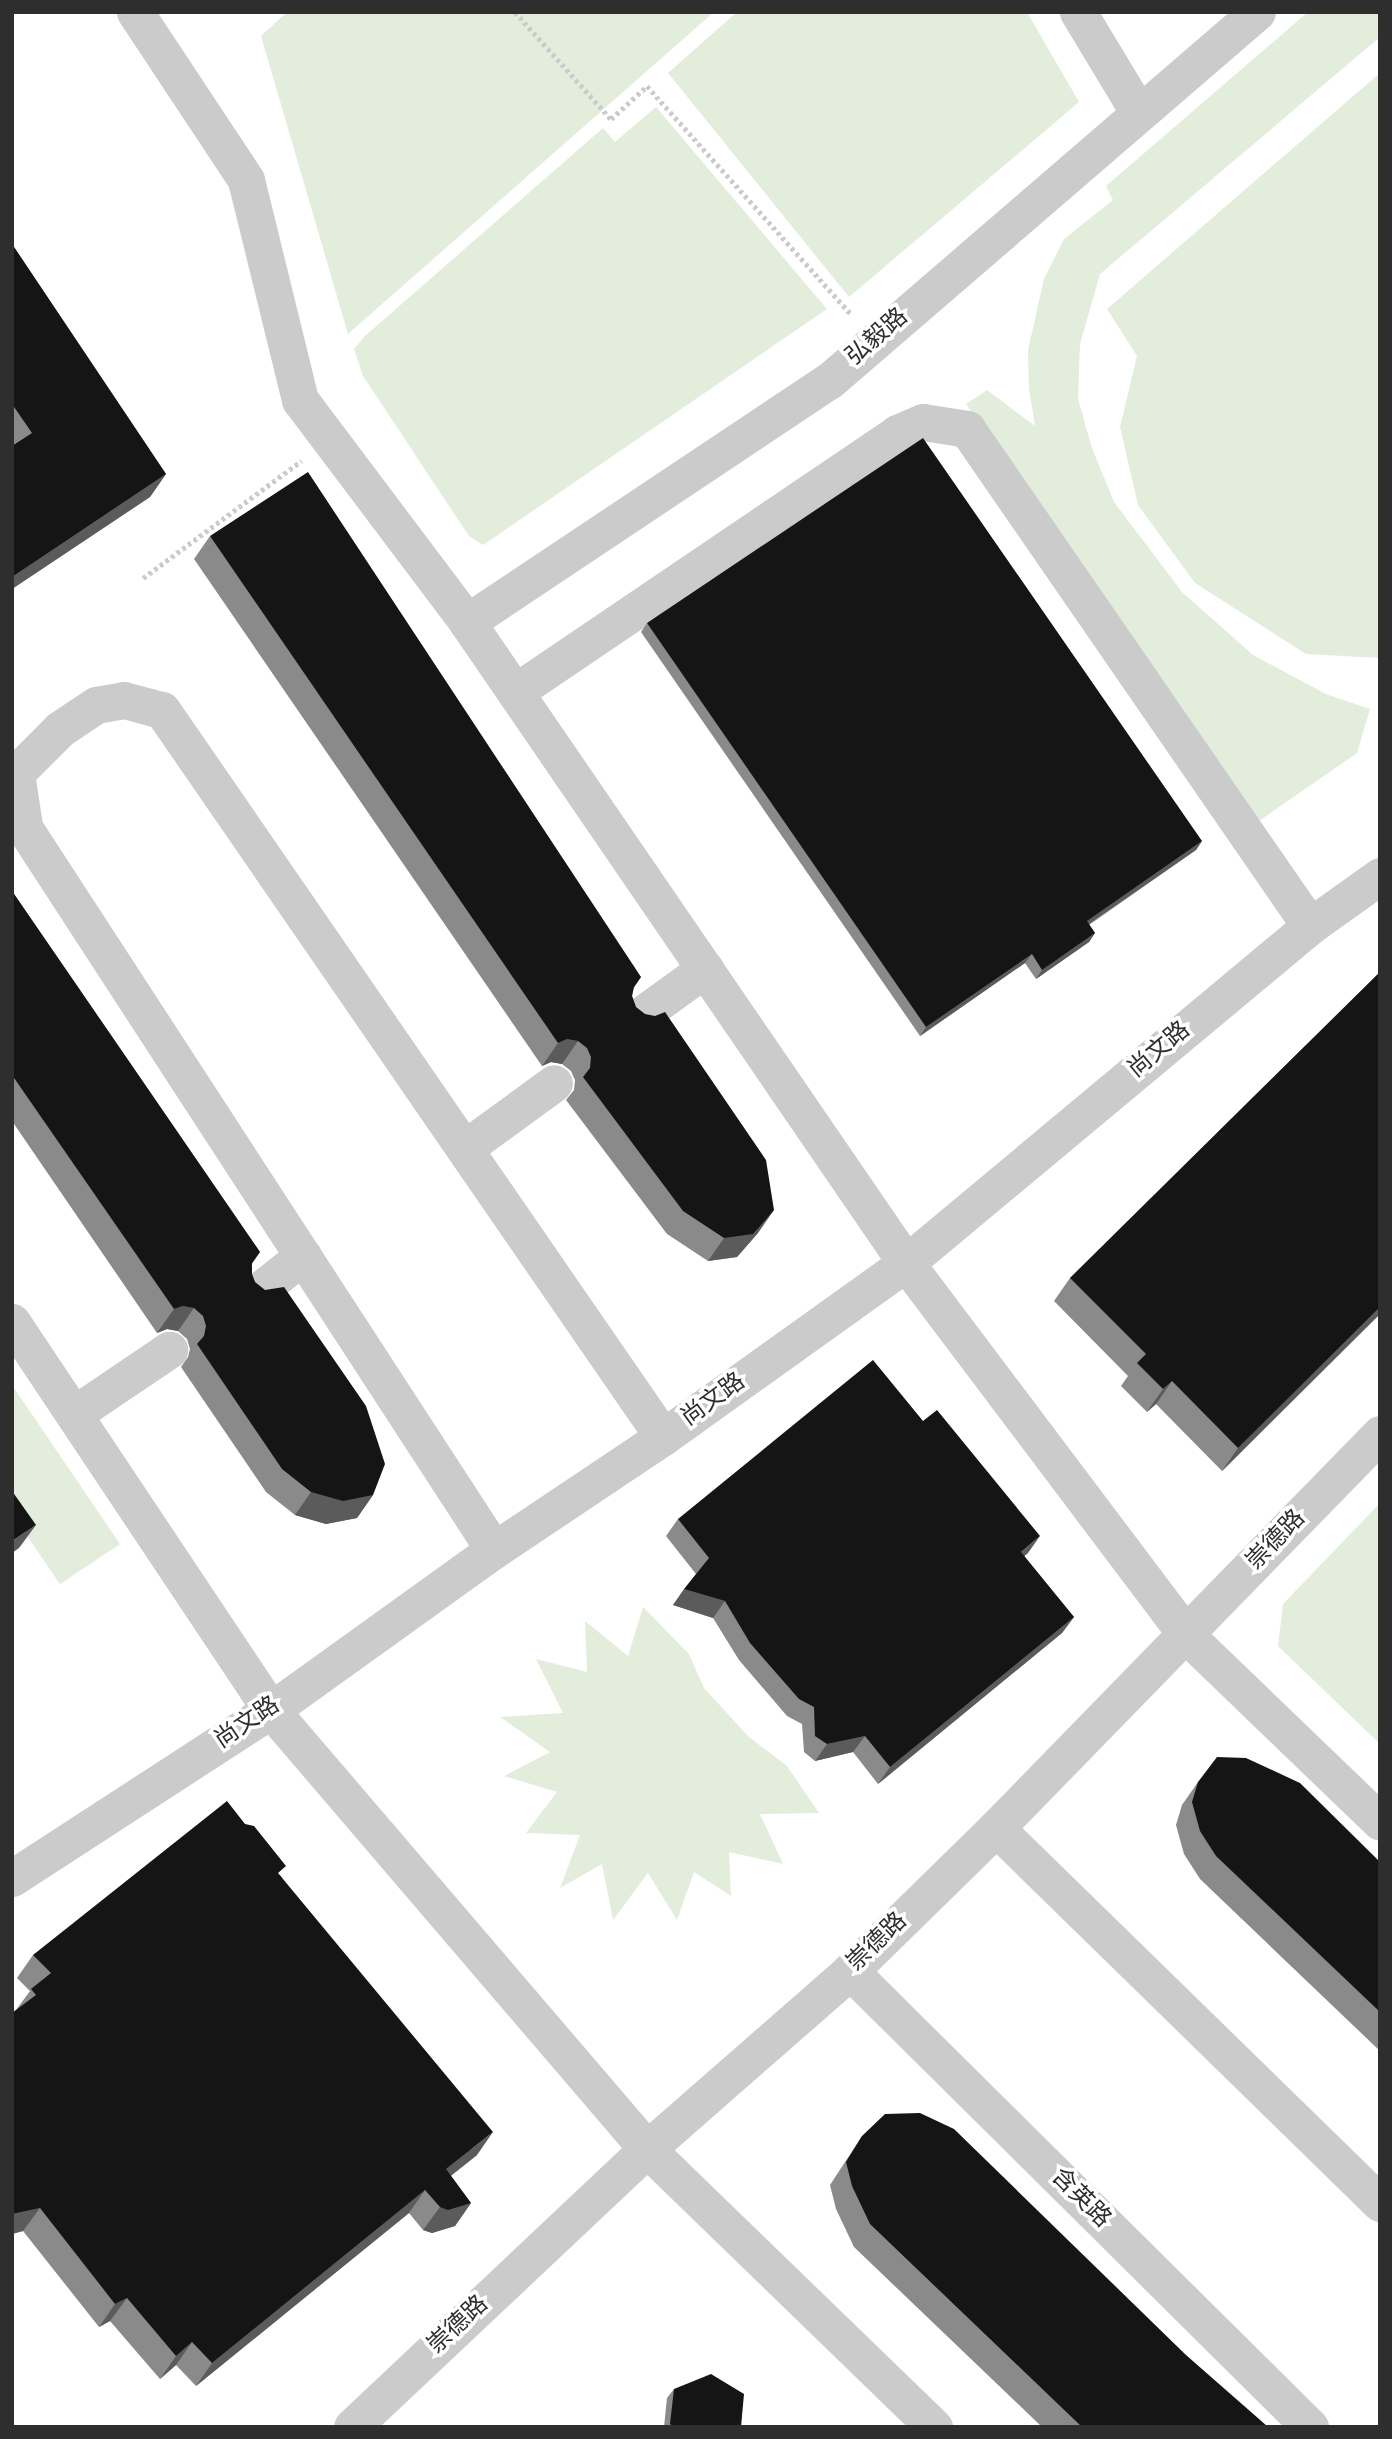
<!DOCTYPE html>
<meta charset="utf-8">
<style>
body{margin:0}
#map{position:relative;width:1392px;height:2439px;overflow:hidden;background:#fff;font-family:Overpass,"Noto Sans SC",sans-serif}
div>[style]{position:absolute}
.green>*{inset:0;background:#e3eddb}
.path>*{height:4.5px;margin-top:-2.25px;transform-origin:0;background:repeating-linear-gradient(90deg,#cbcbcb 0 3.5px,transparent 0 7px)}
.minor>*{height:37px;margin:-18.5px;padding:0 18.5px;transform-origin:18.5px;border-radius:18.5px;background:#cbcbcb}
.wall>*{inset:0;background:#8a8a8a}
.shaded-wall>*{inset:0;background:#5b5b5b}
.building>*{inset:0;background:#151515}
span{translate:-50% -50%;white-space:nowrap;text-align:center;line-height:1.15;-webkit-text-stroke:7px #fff;paint-order:stroke}
.street-label{font-size:24px;color:#2e2e2e}
.frame{position:absolute;inset:0;border:14px solid #2e2e2e;pointer-events:none}
</style>
<div id="map">
<div class="green">
<div style="clip-path:polygon(287px 12px,714px 12px,348px 334px,261px 36px)"></div>
<div style="clip-path:polygon(737px 12px,1027px 12px,1079px 102px,849px 297px,668px 73px)"></div>
<div style="clip-path:polygon(1308px 12px,1380px 12px,1380px 37px,1100px 274px,1080px 344px,1078px 399px,1092px 448px,1114px 502px,1182px 592px,1253px 655px,1326px 694px,1370px 709px,1357px 753px,1256px 823px,966px 404px,987px 390px,1035px 426px,1029px 389px,1028px 350px,1044px 279px,1064px 239px,1113px 200px,1106px 186px)"></div>
<div style="clip-path:polygon(1380px 73px,1380px 658px,1306px 654px,1195px 583px,1138px 505px,1120px 427px,1137px 356px,1107px 309px)"></div>
<div style="clip-path:polygon(656px 107px,827px 309px,483px 545px,469px 536px,363px 376px,354px 349px,365px 336px,603px 128px,615px 142px)"></div>
<div style="clip-path:polygon(12px 1385px,120px 1544px,60px 1584px,12px 1514px)"></div>
<div style="clip-path:polygon(1380px 1503px,1380px 1744px,1278px 1646px,1283px 1604px)"></div>
<div style="clip-path:polygon(643px 1607px,689px 1654px,704px 1688px,749px 1737px,787px 1766px,819px 1813px,760px 1814px,783px 1864px,729px 1852px,731px 1896px,694px 1872px,677px 1920px,648px 1873px,613px 1920px,602px 1864px,560px 1888px,580px 1835px,526px 1833px,557px 1792px,504px 1776px,550px 1752px,500px 1717px,563px 1713px,536px 1659px,587px 1672px,585px 1621px,628px 1656px)"></div>
</div>
<div class="path">
<div style="left:515px;top:12px;width:144px;rotate:48.1deg"></div>
<div style="left:611px;top:119px;width:49px;rotate:-42.5deg"></div>
<div style="left:647px;top:86px;width:307px;rotate:48.2deg"></div>
<div style="left:143px;top:578px;width:197px;rotate:-36.5deg"></div>
</div>
<div class="minor">
<div style="left:135px;top:12px;width:201px;rotate:56.5deg"></div>
<div style="left:246px;top:180px;width:227px;rotate:76.2deg"></div>
<div style="left:300px;top:400px;width:278px;rotate:53deg"></div>
<div style="left:467px;top:622px;width:777px;rotate:55.59deg"></div>
<div style="left:906px;top:1263px;width:466px;rotate:53deg"></div>
<div style="left:1186px;top:1635px;width:269px;rotate:43.9deg"></div>
<div style="left:1078px;top:12px;width:118px;rotate:58.9deg"></div>
<div style="left:467px;top:622px;width:435px;rotate:-33.7deg"></div>
<div style="left:829px;top:381px;width:565px;rotate:-40.77deg"></div>
<div style="left:515px;top:692px;width:462px;rotate:-34.1deg"></div>
<div style="left:897px;top:433px;width:28px;rotate:-23deg"></div>
<div style="left:923px;top:422px;width:45px;rotate:9deg"></div>
<div style="left:967px;top:429px;width:604px;rotate:55.39deg"></div>
<div style="left:12px;top:809px;width:884px;rotate:56.96deg"></div>
<div style="left:24px;top:826px;width:54px;rotate:-98.6deg"></div>
<div style="left:16px;top:773px;width:62px;rotate:-45deg"></div>
<div style="left:60px;top:729px;width:43px;rotate:-33.7deg"></div>
<div style="left:96px;top:705px;width:28px;rotate:-10deg"></div>
<div style="left:124px;top:700px;width:39px;rotate:15deg"></div>
<div style="left:162px;top:710px;width:883px;rotate:55.43deg"></div>
<div style="left:637px;top:1018px;width:84px;rotate:-35.8deg"></div>
<div style="left:465px;top:1148px;width:110px;rotate:-36.1deg"></div>
<div style="left:256px;top:1293px;width:60px;rotate:-38.2deg"></div>
<div style="left:12px;top:1322px;width:467px;rotate:56.3deg"></div>
<div style="left:271px;top:1710px;width:578px;rotate:49.42deg"></div>
<div style="left:647px;top:2149px;width:400px;rotate:44.1deg"></div>
<div style="left:74px;top:1414px;width:115px;rotate:-34deg"></div>
<div style="left:996px;top:1828px;width:537px;rotate:44.32deg"></div>
<div style="left:12px;top:1878px;width:309px;rotate:-33deg"></div>
<div style="left:271px;top:1710px;width:274px;rotate:-35.7deg"></div>
<div style="left:494px;top:1550px;width:203px;rotate:-33.8deg"></div>
<div style="left:663px;top:1437px;width:299px;rotate:-35.6deg"></div>
<div style="left:906px;top:1263px;width:526px;rotate:-39.83deg"></div>
<div style="left:1310px;top:926px;width:86px;rotate:-35.5deg"></div>
<div style="left:850px;top:1971px;width:648px;rotate:44.75deg"></div>
<div style="left:352px;top:2427px;width:405px;rotate:-43.3deg"></div>
<div style="left:647px;top:2149px;width:270px;rotate:-41.2deg"></div>
<div style="left:850px;top:1971px;width:204px;rotate:-44.4deg"></div>
<div style="left:996px;top:1828px;width:550px;rotate:-45.74deg"></div>
</div>
<div class="wall">
<div style="clip-path:polygon(12px 244px,166px 474px,150px 497px,12px 589px)"></div>
<div style="clip-path:polygon(210px 536px,641px 977px,633px 989px,632px 996px,636px 1007px,758px 1233px,737px 1257px,708px 1261px,667px 1234px,566px 1100px,574px 1090px,575px 1080px,571px 1071px,562px 1064px,551px 1062px,542px 1066px,194px 559px)"></div>
<div style="clip-path:polygon(647px 623px,1202px 841px,1196px 850px,1089px 925px,1095px 933px,1089px 942px,1036px 979px,1025px 963px,920px 1036px,641px 632px)"></div>
<div style="clip-path:polygon(12px 891px,260px 1252px,252px 1264px,252px 1274px,255px 1282px,373px 1495px,357px 1518px,326px 1524px,295px 1515px,266px 1492px,181px 1367px,188px 1357px,190px 1349px,187px 1339px,178px 1331px,167px 1329px,157px 1333px,12px 1121px)"></div>
<div style="clip-path:polygon(1380px 972px,1380px 1314px,1222px 1471px,1156px 1404px,1147px 1412px,1121px 1386px,1128px 1376px,1054px 1301px,1070px 1278px)"></div>
<div style="clip-path:polygon(678px 1519px,1028px 1553px,1024px 1556px,1074px 1617px,1062px 1633px,878px 1784px,853px 1752px,815px 1761px,804px 1752px,802px 1724px,787px 1716px,739px 1660px,713px 1618px,673px 1605px,696px 1574px,666px 1536px)"></div>
<div style="clip-path:polygon(1198px 1782px,1380px 1862px,1380px 2051px,1200px 1879px,1184px 1854px,1176px 1825px,1182px 1805px)"></div>
<div style="clip-path:polygon(280px 1875px,477px 2155px,451px 2176px,471px 2203px,455px 2226px,432px 2233px,423px 2230px,409px 2213px,196px 2386px,176px 2365px,160px 2379px,110px 2321px,99px 2327px,23px 2231px,12px 2234px,12px 2013px,16px 2010px,30px 1991px,17px 1978px,33px 1955px)"></div>
<div style="clip-path:polygon(862px 2136px,1187px 2356px,1268px 2427px,1042px 2427px,854px 2247px,836px 2209px,830px 2185px)"></div>
<div style="clip-path:polygon(674px 2389px,741px 2427px,664px 2427px,667px 2398px)"></div>
</div>
<div class="shaded-wall">
<div style="clip-path:polygon(166px 474px,150px 497px,12px 589px,12px 577px)"></div>
<div style="clip-path:polygon(1202px 841px,1196px 850px,1080px 930px,1087px 921px)"></div>
<div style="clip-path:polygon(1095px 933px,1089px 942px,1036px 979px,1042px 970px)"></div>
<div style="clip-path:polygon(1032px 954px,1025px 963px,920px 1036px,926px 1027px)"></div>
<div style="clip-path:polygon(567px 1039px,578px 1041px,562px 1064px,551px 1062px,542px 1066px,558px 1043px)"></div>
<div style="clip-path:polygon(774px 1210px,758px 1233px,737px 1257px,708px 1261px,724px 1238px)"></div>
<div style="clip-path:polygon(183px 1306px,194px 1308px,178px 1331px,167px 1329px,157px 1333px,174px 1309px)"></div>
<div style="clip-path:polygon(1380px 1307px,1380px 1314px,1222px 1471px,1238px 1448px)"></div>
<div style="clip-path:polygon(1172px 1381px,1156px 1404px,1147px 1412px,1163px 1389px)"></div>
<div style="clip-path:polygon(311px 1492px,373px 1495px,357px 1518px,326px 1524px,295px 1515px)"></div>
<div style="clip-path:polygon(36px 1525px,19px 1548px,12px 1553px,12px 1541px)"></div>
<div style="clip-path:polygon(1040px 1536px,1028px 1553px,1009px 1569px,1021px 1552px)"></div>
<div style="clip-path:polygon(684px 1589px,725px 1601px,713px 1618px,673px 1605px)"></div>
<div style="clip-path:polygon(1074px 1617px,1062px 1633px,878px 1784px,890px 1767px)"></div>
<div style="clip-path:polygon(865px 1736px,853px 1752px,815px 1761px,827px 1744px)"></div>
<div style="clip-path:polygon(493px 2132px,477px 2155px,430px 2192px,446px 2169px)"></div>
<div style="clip-path:polygon(425px 2190px,409px 2213px,196px 2386px,212px 2363px)"></div>
<div style="clip-path:polygon(471px 2203px,455px 2226px,432px 2233px,423px 2230px,440px 2207px)"></div>
<div style="clip-path:polygon(40px 2208px,23px 2231px,12px 2234px,12px 2214px)"></div>
<div style="clip-path:polygon(127px 2298px,110px 2321px,99px 2327px,115px 2304px)"></div>
<div style="clip-path:polygon(192px 2342px,176px 2365px,160px 2379px,176px 2356px)"></div>
</div>
<div class="building">
<div style="clip-path:polygon(12px 244px,166px 474px,12px 577px,12px 446px,32px 433px,12px 404px)"></div>
<div style="clip-path:polygon(923px 438px,1202px 841px,1087px 921px,1095px 933px,1042px 970px,1032px 954px,926px 1027px,647px 623px)"></div>
<div style="clip-path:polygon(308px 472px,641px 977px,634px 987px,632px 996px,636px 1007px,645px 1014px,655px 1016px,665px 1012px,766px 1160px,774px 1210px,753px 1234px,724px 1238px,683px 1211px,583px 1077px,590px 1068px,591px 1057px,587px 1048px,578px 1041px,567px 1039px,558px 1043px,210px 536px)"></div>
<div style="clip-path:polygon(12px 891px,260px 1252px,252px 1263px,252px 1274px,255px 1282px,265px 1290px,284px 1287px,366px 1406px,385px 1464px,373px 1495px,343px 1501px,311px 1492px,282px 1469px,197px 1344px,204px 1336px,206px 1326px,203px 1316px,194px 1308px,183px 1306px,174px 1309px,12px 1075px)"></div>
<div style="clip-path:polygon(1380px 972px,1380px 1307px,1238px 1448px,1172px 1381px,1163px 1389px,1137px 1363px,1146px 1354px,1070px 1278px)"></div>
<div style="clip-path:polygon(873px 1360px,923px 1421px,937px 1410px,1040px 1536px,1021px 1552px,1074px 1617px,890px 1767px,865px 1736px,827px 1744px,815px 1736px,814px 1707px,799px 1699px,750px 1643px,725px 1601px,684px 1589px,709px 1558px,678px 1519px)"></div>
<div style="clip-path:polygon(12px 1491px,36px 1525px,12px 1541px)"></div>
<div style="clip-path:polygon(1217px 1757px,1246px 1758px,1300px 1783px,1380px 1862px,1380px 2012px,1216px 1856px,1200px 1831px,1192px 1802px,1198px 1782px)"></div>
<div style="clip-path:polygon(227px 1801px,245px 1824px,254px 1826px,286px 1866px,278px 1873px,493px 2132px,446px 2169px,471px 2203px,448px 2210px,440px 2207px,425px 2190px,212px 2363px,192px 2342px,176px 2356px,127px 2298px,115px 2304px,40px 2208px,12px 2214px,12px 2013px,36px 1995px,31px 1989px,51px 1973px,33px 1955px)"></div>
<div style="clip-path:polygon(920px 2113px,954px 2129px,1187px 2356px,1268px 2427px,1082px 2427px,870px 2224px,852px 2186px,846px 2162px,862px 2136px,885px 2114px)"></div>
<div style="clip-path:polygon(711px 2374px,744px 2394px,741px 2427px,674px 2427px,670px 2424px,674px 2389px)"></div>
</div>
<div class="street-label">
<span style="left:878px;top:338px;rotate:-41deg">弘毅路</span>
<span style="left:1160px;top:1051px;rotate:-40deg">尚文路</span>
<span style="left:714px;top:1401px;rotate:-36deg">尚文路</span>
<span style="left:1277px;top:1541px;rotate:-46deg">崇德路</span>
<span style="left:248px;top:1724px;rotate:-34deg">尚文路</span>
<span style="left:878px;top:1943px;rotate:-44deg">崇德路</span>
<span style="left:1080px;top:2199px;rotate:45deg">含英路</span>
<span style="left:459px;top:2326px;rotate:-43deg">崇德路</span>
</div>
<div class="frame"></div>
</div>
